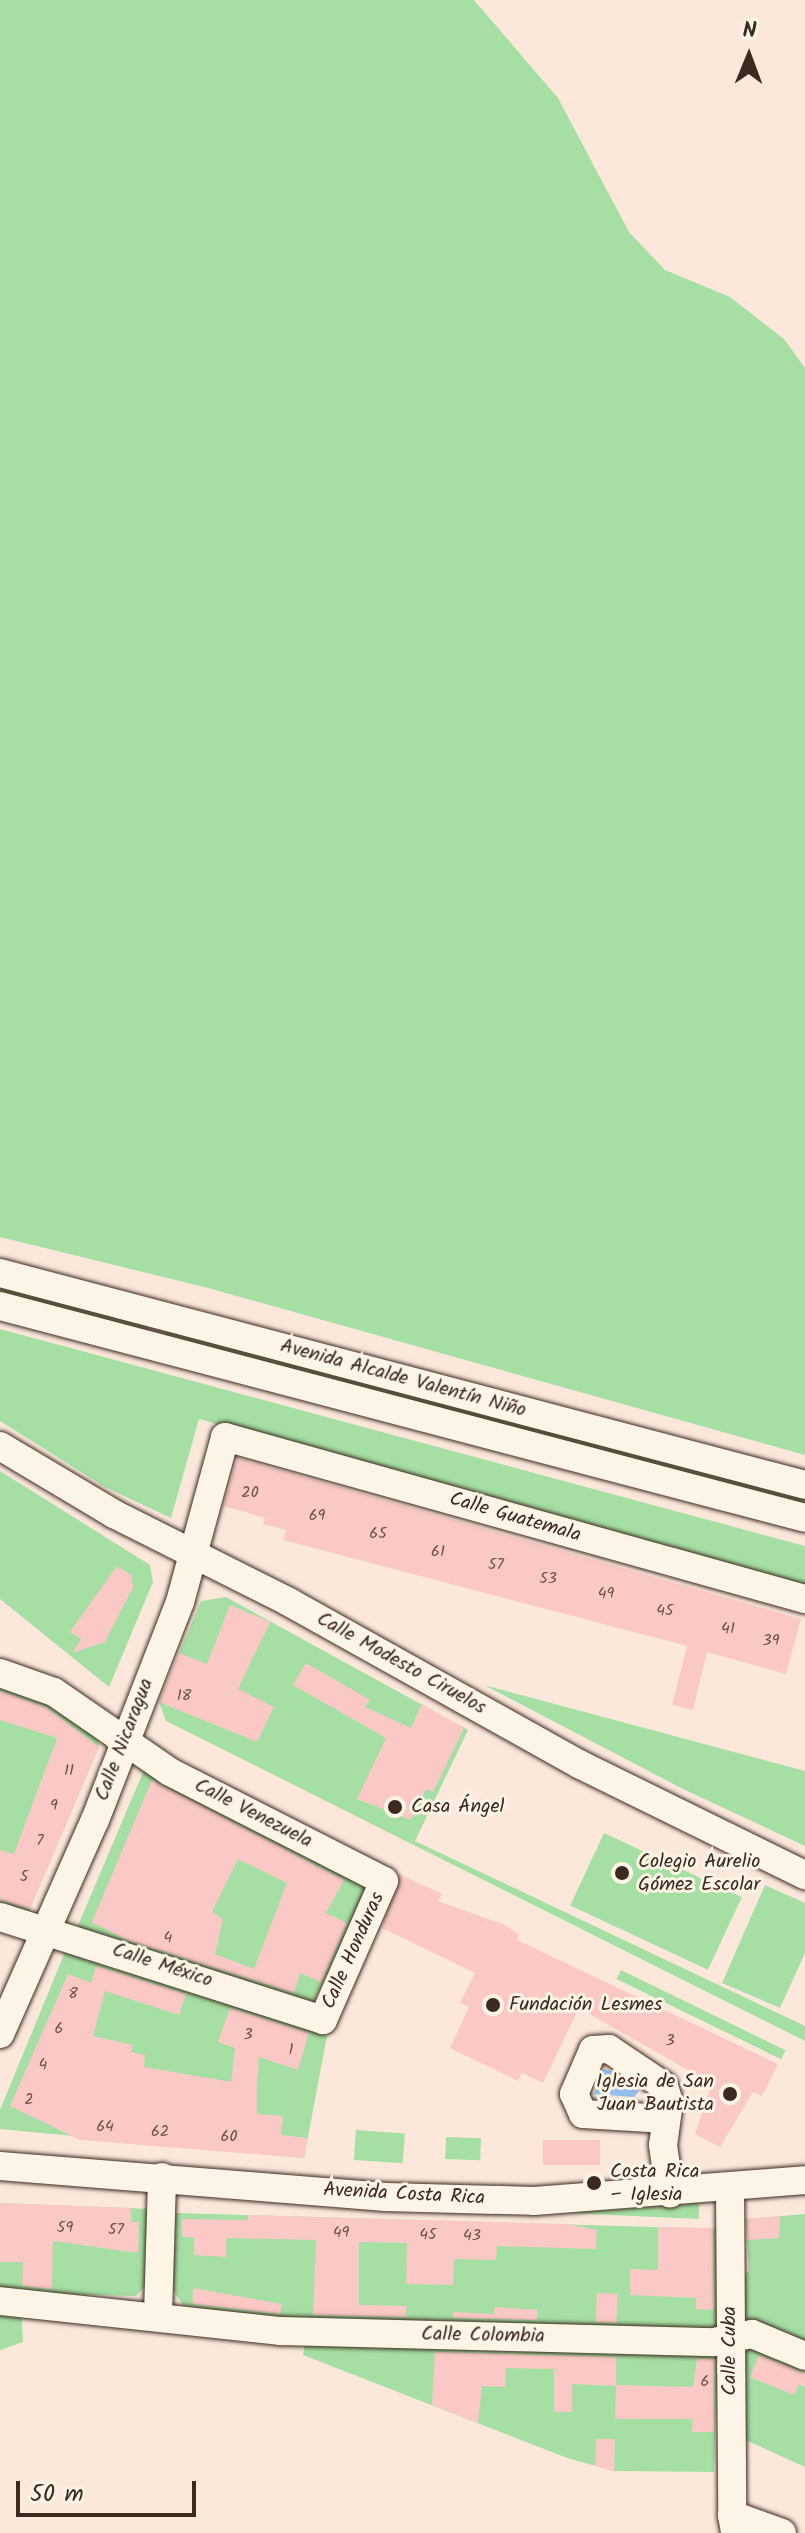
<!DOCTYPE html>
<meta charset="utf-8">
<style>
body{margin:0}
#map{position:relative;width:805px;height:2533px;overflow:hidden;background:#fbe8db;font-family:Kalam,sans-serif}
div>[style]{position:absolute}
.green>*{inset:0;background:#a5dfa4;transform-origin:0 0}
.water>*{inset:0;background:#90bfeb}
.building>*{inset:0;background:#fac9c5;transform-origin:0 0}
.roads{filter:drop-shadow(0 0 2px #3b2a1e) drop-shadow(0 0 2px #3b2a1e)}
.minor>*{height:28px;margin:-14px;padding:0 14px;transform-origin:14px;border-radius:14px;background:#fcf5e5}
.dots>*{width:22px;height:22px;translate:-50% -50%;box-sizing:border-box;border:4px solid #fcf5e5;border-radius:50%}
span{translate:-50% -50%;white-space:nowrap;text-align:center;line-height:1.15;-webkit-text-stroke:6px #fcf5e5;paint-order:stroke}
.number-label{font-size:16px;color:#6b5248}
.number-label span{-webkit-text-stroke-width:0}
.street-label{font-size:20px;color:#3b2a1e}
.poi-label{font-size:20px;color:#3b2a1e}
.left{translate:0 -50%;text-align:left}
.right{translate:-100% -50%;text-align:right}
.north{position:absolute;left:709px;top:16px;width:80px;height:80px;-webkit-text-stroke:6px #fcf5e5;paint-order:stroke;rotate:1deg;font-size:22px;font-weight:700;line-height:32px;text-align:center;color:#3b2a1e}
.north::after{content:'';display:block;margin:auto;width:28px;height:36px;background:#3b2a1e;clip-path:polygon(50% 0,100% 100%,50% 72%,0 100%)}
.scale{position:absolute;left:16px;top:2481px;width:180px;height:36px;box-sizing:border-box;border:4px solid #3b2a1e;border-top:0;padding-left:10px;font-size:24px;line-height:28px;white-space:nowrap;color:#3b2a1e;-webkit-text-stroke:6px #fcf5e5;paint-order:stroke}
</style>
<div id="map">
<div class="green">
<div style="clip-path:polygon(0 0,474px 0,558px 98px,629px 232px,665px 270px,730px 297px,784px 339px,805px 368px,805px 1455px,208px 1288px,0 1237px)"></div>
<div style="left:0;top:1288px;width:153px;height:5px;rotate:14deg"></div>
<div style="clip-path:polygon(0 1329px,805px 1546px,805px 1588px,199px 1419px,171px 1518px,105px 1487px,0 1421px)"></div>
<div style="clip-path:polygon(166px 1330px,805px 1498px,805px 1505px,164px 1335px)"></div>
<div style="clip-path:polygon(0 1471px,150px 1565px,153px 1582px,109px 1687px,0 1599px)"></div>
<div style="clip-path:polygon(226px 1597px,468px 1730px,415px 1841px,805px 2026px,805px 2041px,166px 1721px,159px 1702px,201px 1601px)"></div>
<div style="clip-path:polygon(0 1685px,49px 1701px,97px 1733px,99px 1747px,29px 1911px,0 1906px)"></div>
<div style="clip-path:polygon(484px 1685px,805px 1771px,805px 1846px,683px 1789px)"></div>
<div style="clip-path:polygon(144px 1770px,368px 1888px,313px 2003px,77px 1928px)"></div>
<div style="left:604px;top:1833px;width:152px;height:80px;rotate:25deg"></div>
<div style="clip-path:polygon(765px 1885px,805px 1903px,805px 1953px,780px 2008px,722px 1983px)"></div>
<div style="clip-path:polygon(65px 1952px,327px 2036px,304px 2158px,0 2129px,0 2110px)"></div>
<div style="left:621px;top:1970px;width:183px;height:10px;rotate:26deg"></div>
<div style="left:356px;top:2130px;width:49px;height:30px;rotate:4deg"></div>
<div style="left:446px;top:2137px;width:35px;height:22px;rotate:2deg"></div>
<div style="clip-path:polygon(0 2203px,152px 2209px,147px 2284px,136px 2296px,0 2292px)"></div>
<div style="clip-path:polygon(699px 2203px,699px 2219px,568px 2213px)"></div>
<div style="clip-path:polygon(176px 2213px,722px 2229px,719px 2332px,269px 2319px,183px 2305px,173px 2290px)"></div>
<div style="clip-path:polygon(805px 2214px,805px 2348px,741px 2316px,741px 2277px,749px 2271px,746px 2219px)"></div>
<div style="clip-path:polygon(0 2308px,21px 2309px,23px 2342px,0 2350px)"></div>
<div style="clip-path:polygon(305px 2340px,718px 2350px,714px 2472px,614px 2471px,567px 2458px,303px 2355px)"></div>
<div style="clip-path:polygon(756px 2343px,805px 2364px,805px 2467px,739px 2437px,740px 2352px)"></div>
</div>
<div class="water">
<div style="clip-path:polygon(603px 2069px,619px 2073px,639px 2091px,634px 2097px,594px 2094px)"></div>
</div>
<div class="building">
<div style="clip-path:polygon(237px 1458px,801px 1619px,786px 1674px,707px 1652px,693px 1710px,672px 1705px,687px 1646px,283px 1540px,286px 1530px,263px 1524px,265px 1518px,224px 1506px)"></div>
<div style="clip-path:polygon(117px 1566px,131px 1575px,133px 1587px,105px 1642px,72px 1653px,81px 1639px,70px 1632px)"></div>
<div style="clip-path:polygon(230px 1605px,270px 1622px,238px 1689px,274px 1707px,257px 1742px,159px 1702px,179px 1653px,207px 1664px)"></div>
<div style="clip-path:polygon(306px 1663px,370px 1700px,365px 1707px,411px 1728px,422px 1704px,464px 1728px,433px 1792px,426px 1789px,411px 1820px,357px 1799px,386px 1738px,293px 1685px)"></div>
<div style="clip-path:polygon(0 1691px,46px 1707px,99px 1747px,30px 1909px,0 1900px,0 1850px,14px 1854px,57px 1738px,0 1720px)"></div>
<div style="clip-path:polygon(evenodd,152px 1780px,344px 1880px,326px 1913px,347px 1923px,321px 1982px,300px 1973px,294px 1993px,127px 1940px,92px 1922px,152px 1780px,238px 1859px,287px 1883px,254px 1969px,215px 1954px,223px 1919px,212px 1912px,238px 1859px)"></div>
<div style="clip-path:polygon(399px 1874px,442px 1894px,438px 1901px,505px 1925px,519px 1935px,517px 1940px,778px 2064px,762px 2096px,753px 2092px,720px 2147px,695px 2134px,712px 2084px,579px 2008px,543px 2083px,522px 2073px,518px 2081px,450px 2048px,469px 2007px,460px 2003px,475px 1973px,382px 1928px)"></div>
<div style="clip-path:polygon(96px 1966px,186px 1994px,179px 2015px,105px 1991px,93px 2036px,133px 2045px,131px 2052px,145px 2055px,144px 2067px,231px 2082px,235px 2048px,218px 2042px,230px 2008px,309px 2033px,298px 2070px,259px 2057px,257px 2086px,257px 2114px,283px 2116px,281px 2135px,308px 2138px,304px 2158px,80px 2140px,10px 2106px,68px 1974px,91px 1983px)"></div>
<div style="left:600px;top:2140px;width:25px;height:57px;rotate:90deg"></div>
<div style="clip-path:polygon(0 2203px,131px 2208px,131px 2222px,139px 2222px,138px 2253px,53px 2241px,52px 2289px,22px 2286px,23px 2262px,0 2262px)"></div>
<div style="clip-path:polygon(248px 2215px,566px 2224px,597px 2230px,596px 2249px,497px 2246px,496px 2260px,454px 2259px,453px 2285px,406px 2284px,407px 2243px,359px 2242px,359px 2305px,406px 2306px,406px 2317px,313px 2315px,316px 2240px,226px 2238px,226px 2257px,194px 2255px,194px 2237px,182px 2237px,182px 2219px,248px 2220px)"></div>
<div style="clip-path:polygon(780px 2216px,779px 2238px,747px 2240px,747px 2219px)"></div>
<div style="clip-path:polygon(658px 2227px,713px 2228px,714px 2310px,696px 2309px,696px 2298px,630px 2295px,630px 2269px,658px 2270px)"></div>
<div style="clip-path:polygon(193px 2288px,282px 2304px,280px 2314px,193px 2304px)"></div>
<div style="left:597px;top:2293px;width:21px;height:29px;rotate:3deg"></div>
<div style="clip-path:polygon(495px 2307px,537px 2310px,537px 2320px,453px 2318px,453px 2312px,494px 2314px)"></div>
<div style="clip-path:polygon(435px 2352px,616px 2357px,616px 2385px,693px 2387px,697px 2359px,714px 2359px,714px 2432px,692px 2432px,693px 2419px,615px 2419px,616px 2386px,572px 2384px,572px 2412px,554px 2412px,554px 2369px,506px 2368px,505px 2387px,482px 2386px,478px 2423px,432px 2405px)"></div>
<div style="clip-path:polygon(759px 2355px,805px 2373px,805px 2387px,799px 2384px,794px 2395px,750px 2377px)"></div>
<div style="clip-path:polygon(596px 2439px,615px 2439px,614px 2471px,595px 2466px)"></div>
</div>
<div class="roads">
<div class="minor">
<div style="left:0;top:1273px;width:832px;rotate:14.75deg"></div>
<div style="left:0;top:1306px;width:832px;rotate:14.75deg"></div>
<div style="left:0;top:1446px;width:133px;rotate:30.8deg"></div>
<div style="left:114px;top:1514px;width:196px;rotate:26.7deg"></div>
<div style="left:289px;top:1602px;width:332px;rotate:29.2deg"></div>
<div style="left:579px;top:1764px;width:252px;rotate:26.2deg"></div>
<div style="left:0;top:1673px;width:57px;rotate:19.4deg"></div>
<div style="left:54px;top:1692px;width:141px;rotate:34.6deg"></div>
<div style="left:170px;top:1772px;width:240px;rotate:27deg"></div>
<div style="left:384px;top:1881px;width:152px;rotate:113.7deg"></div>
<div style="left:323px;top:2020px;width:339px;rotate:-162.3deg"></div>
<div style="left:0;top:2034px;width:234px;rotate:-66.1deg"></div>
<div style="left:95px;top:1820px;width:234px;rotate:-68.7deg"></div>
<div style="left:180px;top:1602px;width:171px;rotate:-74.7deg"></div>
<div style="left:225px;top:1437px;width:602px;rotate:15.61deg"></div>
<div style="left:666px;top:2119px;width:83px;rotate:-176.6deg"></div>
<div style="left:583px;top:2114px;width:22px;rotate:-114deg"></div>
<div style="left:574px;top:2094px;width:48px;rotate:-66.6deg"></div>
<div style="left:593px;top:2050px;width:16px;rotate:-4deg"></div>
<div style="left:609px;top:2049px;width:66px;rotate:33.9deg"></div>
<div style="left:664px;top:2086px;width:17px;rotate:73deg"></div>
<div style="left:669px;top:2102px;width:43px;rotate:97.9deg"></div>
<div style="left:663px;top:2145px;width:49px;rotate:81.9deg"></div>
<div style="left:0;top:2166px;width:387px;rotate:4.6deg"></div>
<div style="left:386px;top:2197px;width:148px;rotate:1.5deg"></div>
<div style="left:534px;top:2201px;width:272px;rotate:-4.4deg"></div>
<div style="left:730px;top:2188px;width:327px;rotate:89.6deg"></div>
<div style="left:0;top:2301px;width:283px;rotate:6.1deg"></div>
<div style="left:281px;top:2331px;width:433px;rotate:1.5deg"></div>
<div style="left:714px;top:2342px;width:39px;rotate:-12deg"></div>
<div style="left:752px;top:2334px;width:57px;rotate:22.5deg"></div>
<div style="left:158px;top:2315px;width:138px;rotate:-88.3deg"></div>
<div style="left:735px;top:2532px;width:17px;rotate:-100deg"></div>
<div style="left:732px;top:2515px;width:53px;rotate:19.8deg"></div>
</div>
</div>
<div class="dots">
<div style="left:395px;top:1807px;background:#3b2a1e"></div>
<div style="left:622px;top:1873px;background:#3b2a1e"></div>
<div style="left:493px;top:2005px;background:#3b2a1e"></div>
<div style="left:730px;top:2094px;background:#3b2a1e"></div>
<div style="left:594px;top:2183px;background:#3b2a1e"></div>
</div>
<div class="number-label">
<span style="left:250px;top:1493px">20</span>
<span style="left:317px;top:1516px">69</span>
<span style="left:378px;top:1534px">65</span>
<span style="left:438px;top:1552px">61</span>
<span style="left:496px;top:1565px">57</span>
<span style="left:548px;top:1579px">53</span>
<span style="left:606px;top:1594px">49</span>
<span style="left:665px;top:1611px">45</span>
<span style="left:728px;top:1629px">41</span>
<span style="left:771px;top:1641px">39</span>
<span style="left:184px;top:1696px">18</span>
<span style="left:69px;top:1771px">11</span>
<span style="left:54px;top:1806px">9</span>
<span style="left:40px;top:1841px">7</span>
<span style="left:24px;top:1877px">5</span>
<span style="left:168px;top:1938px">4</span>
<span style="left:73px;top:1994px">8</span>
<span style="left:59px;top:2029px">6</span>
<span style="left:248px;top:2035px">3</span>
<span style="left:670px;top:2041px">3</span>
<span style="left:291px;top:2050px">1</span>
<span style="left:43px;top:2065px">4</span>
<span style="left:29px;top:2100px">2</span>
<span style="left:105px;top:2127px">64</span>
<span style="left:160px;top:2132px">62</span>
<span style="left:229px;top:2137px">60</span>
<span style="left:65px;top:2228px">59</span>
<span style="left:116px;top:2230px">57</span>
<span style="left:341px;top:2233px">49</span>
<span style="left:428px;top:2235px">45</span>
<span style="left:472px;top:2236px">43</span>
<span style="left:705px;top:2382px">6</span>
</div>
<div class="street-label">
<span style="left:403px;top:1379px;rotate:15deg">Avenida Alcalde Valentín Niño</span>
<span style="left:515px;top:1518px;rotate:16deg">Calle Guatemala</span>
<span style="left:401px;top:1664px;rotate:29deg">Calle Modesto Ciruelos</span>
<span style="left:125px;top:1740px;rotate:-69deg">Calle Nicaragua</span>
<span style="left:253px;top:1814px;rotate:27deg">Calle Venezuela</span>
<span style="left:354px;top:1951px;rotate:-66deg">Calle Honduras</span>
<span style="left:162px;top:1966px;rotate:18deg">Calle México</span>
<span style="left:404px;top:2195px;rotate:3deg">Avenida Costa Rica</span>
<span style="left:483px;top:2336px;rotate:1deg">Calle Colombia</span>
<span style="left:730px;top:2351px;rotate:-90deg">Calle Cuba</span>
</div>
<div class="poi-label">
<span class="left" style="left:411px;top:1807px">Casa Ángel</span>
<span class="left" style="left:638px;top:1874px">Colegio Aurelio<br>Gómez Escolar</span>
<span class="left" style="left:509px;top:2005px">Fundación Lesmes</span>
<span class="right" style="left:714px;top:2094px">Iglesia de San<br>Juan Bautista</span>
<span class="left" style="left:610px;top:2184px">Costa Rica<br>– Iglesia</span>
</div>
<div class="north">N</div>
<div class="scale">50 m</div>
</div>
